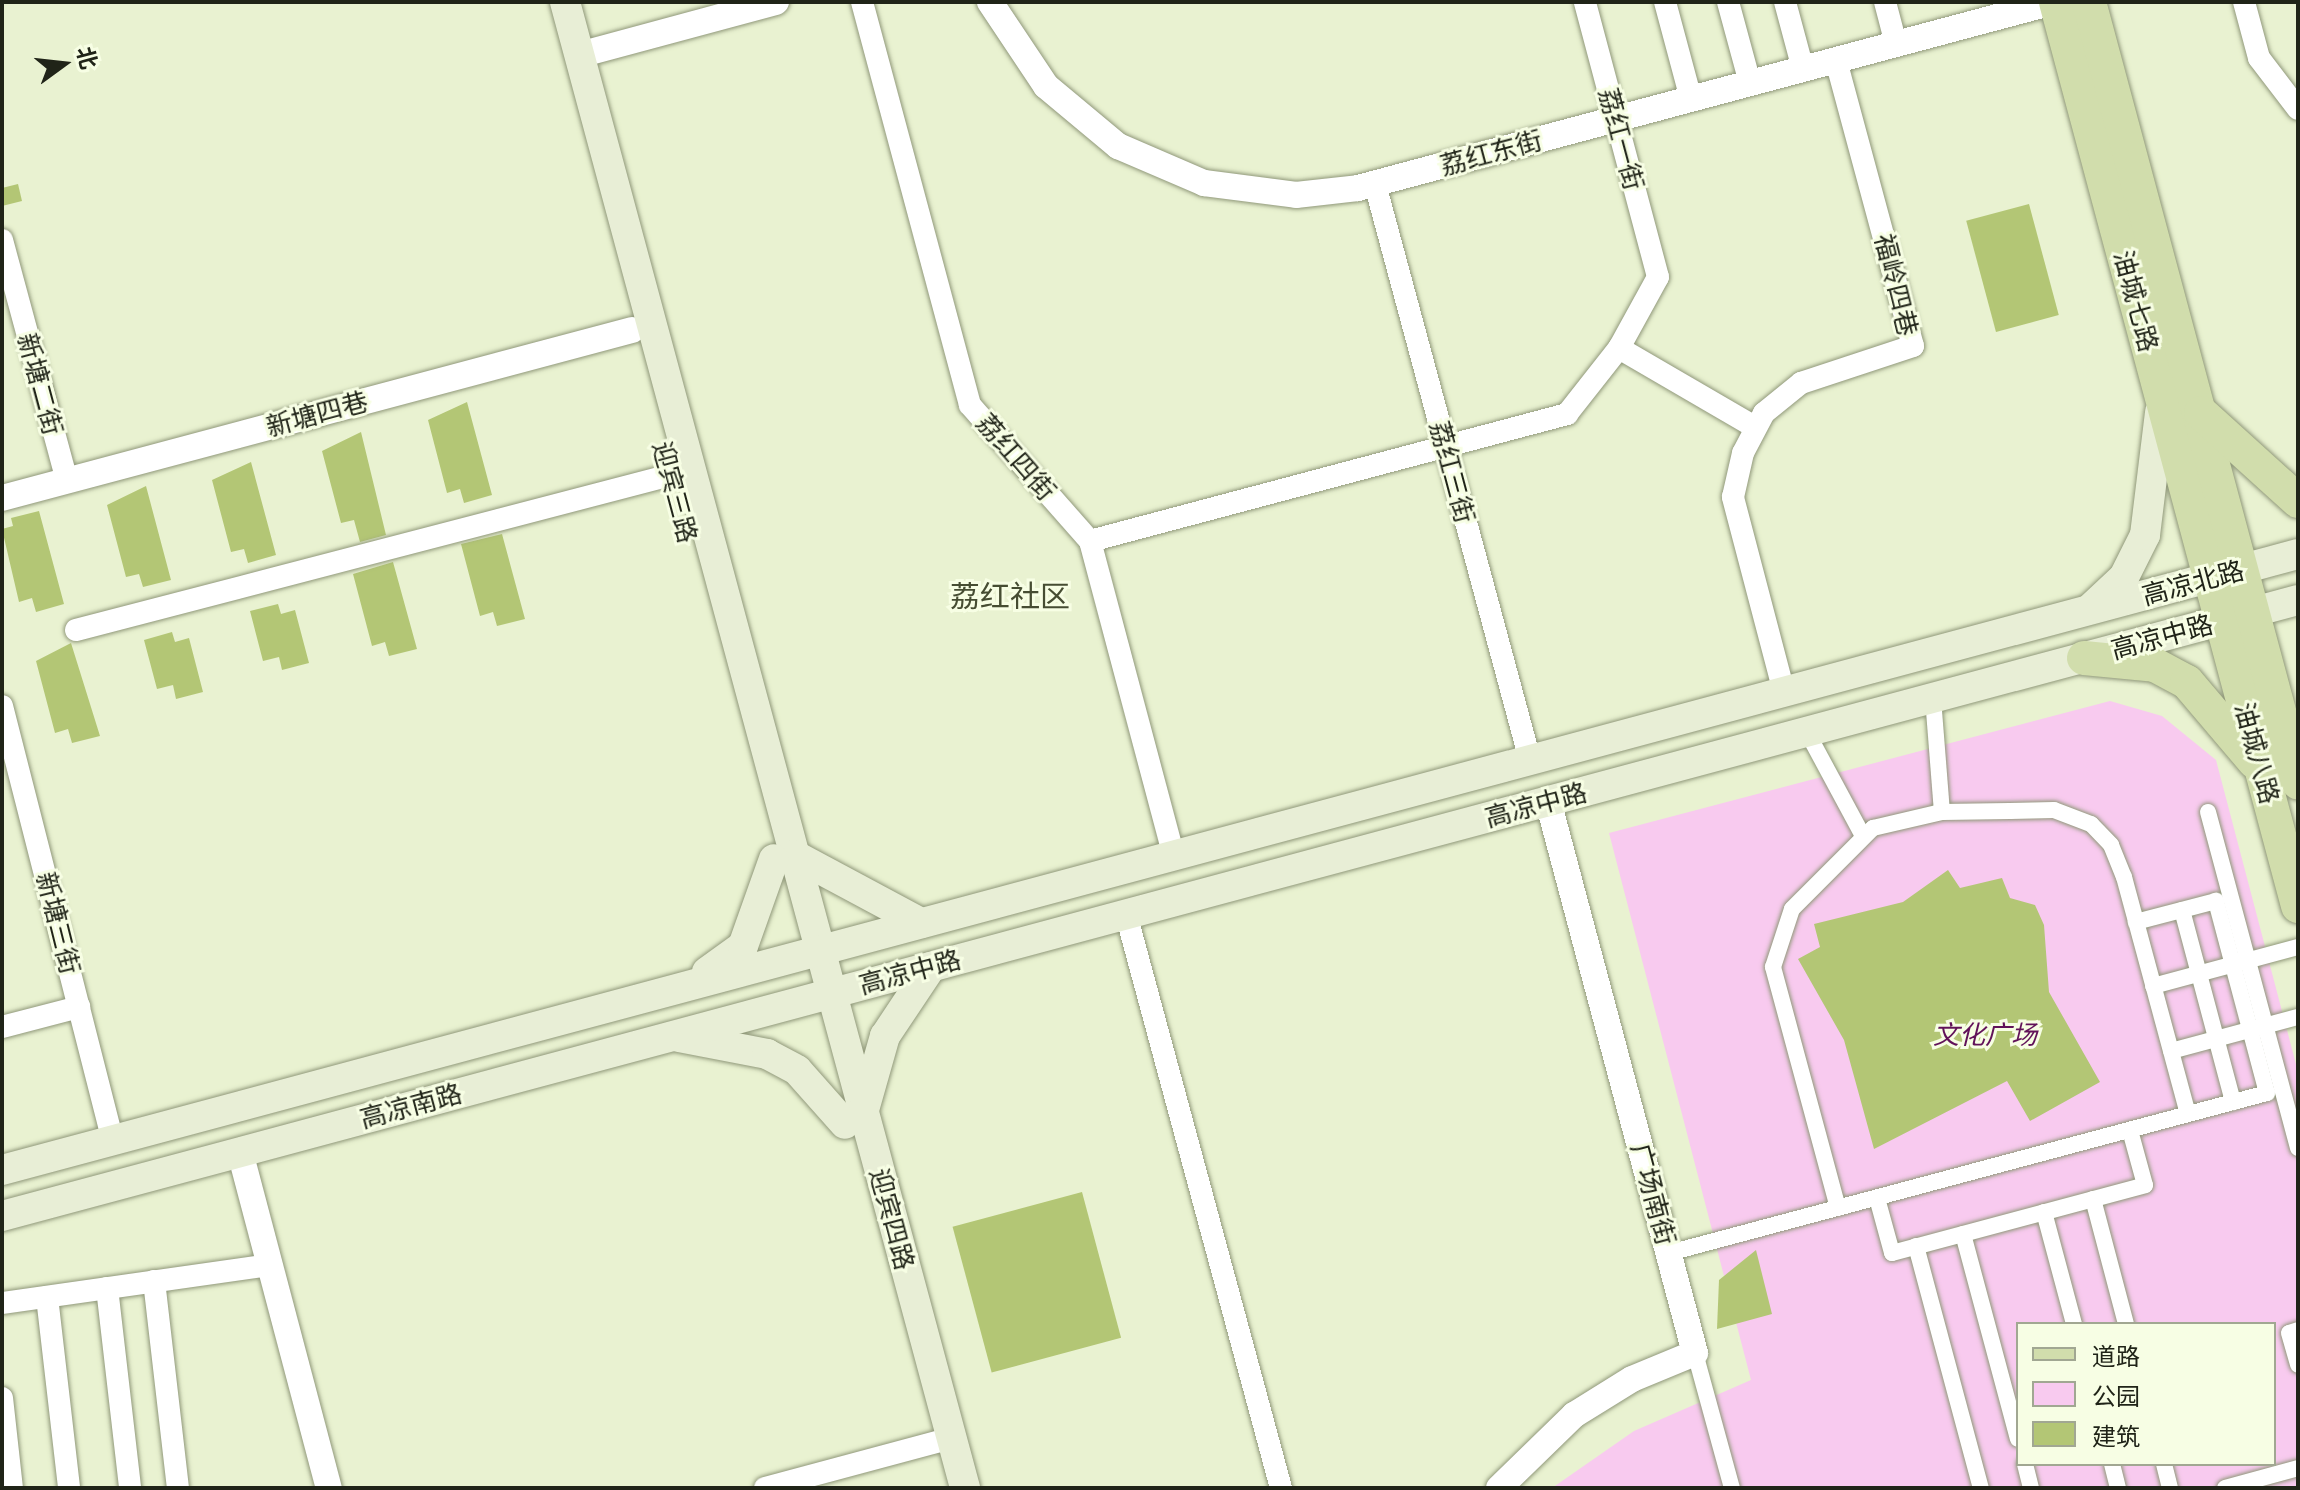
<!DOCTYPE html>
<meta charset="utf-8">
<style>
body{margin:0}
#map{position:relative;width:2300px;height:1490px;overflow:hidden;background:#e9f2d1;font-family:Merriweather,"Noto Sans SC",serif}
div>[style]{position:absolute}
.green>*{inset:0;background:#f8caef}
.building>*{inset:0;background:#b3c675;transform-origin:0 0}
.roads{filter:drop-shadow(0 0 2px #90987a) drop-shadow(0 0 2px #90987a)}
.pedestrian>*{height:16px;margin:-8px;padding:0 8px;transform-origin:8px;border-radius:8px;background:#fff}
.minor>*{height:22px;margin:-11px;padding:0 11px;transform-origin:11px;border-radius:11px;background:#fff}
.tertiary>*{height:26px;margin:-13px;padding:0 13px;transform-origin:13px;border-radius:13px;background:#fff}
.secondary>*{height:30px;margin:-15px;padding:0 15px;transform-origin:15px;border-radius:15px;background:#e8eed6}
.primary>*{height:34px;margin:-17px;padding:0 17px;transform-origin:17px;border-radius:17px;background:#d1ddac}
span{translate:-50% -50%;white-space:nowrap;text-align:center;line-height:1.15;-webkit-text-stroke:6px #f7fee4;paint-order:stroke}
.street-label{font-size:26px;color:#202418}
.park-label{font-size:26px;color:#611259;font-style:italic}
.quarter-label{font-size:30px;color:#464d32}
.frame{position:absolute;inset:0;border:4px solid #202418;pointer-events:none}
.legend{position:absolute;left:2016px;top:1322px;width:260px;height:144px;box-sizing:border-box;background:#f7fee4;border:2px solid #a1a792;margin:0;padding:10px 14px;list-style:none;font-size:24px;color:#202418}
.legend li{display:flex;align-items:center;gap:16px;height:40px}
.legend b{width:40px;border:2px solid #a1a792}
.north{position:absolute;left:24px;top:24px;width:80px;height:80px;-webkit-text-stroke:6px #f7fee4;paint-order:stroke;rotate:75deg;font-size:22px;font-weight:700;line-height:32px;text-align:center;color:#202418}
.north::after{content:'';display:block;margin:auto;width:28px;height:36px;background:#202418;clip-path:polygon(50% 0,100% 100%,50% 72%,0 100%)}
</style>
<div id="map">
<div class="green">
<div style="clip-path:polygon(evenodd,2110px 701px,2162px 716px,2216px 760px,2298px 1072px,2298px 1488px,1552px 1488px,1634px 1431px,1751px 1380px,1609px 833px,2110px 701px,2018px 1324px,2274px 1324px,2274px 1464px,2018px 1464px,2018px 1324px)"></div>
</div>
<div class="building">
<div style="clip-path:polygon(18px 184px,22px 201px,2px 206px,2px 188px)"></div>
<div style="left:2029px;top:204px;width:115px;height:65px;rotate:75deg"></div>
<div style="clip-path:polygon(467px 402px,492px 495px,464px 503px,460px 489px,447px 493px,428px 420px)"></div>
<div style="clip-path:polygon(361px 432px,386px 535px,360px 542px,354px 520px,341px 523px,322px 451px)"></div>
<div style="clip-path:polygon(251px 462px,276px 555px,248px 563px,244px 549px,231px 552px,212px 480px)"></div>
<div style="clip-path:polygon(146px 486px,171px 580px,143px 587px,139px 574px,126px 577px,107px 505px)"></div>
<div style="clip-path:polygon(39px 511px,64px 604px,36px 612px,32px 598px,19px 602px,2px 529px,13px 526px,11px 518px)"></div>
<div style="clip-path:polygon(502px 534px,525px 619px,497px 626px,493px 612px,480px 616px,461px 544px)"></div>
<div style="clip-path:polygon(393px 562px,417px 649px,389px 656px,385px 642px,372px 646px,353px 574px)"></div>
<div style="clip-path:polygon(278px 604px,281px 614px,295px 610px,309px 663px,282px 670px,279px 657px,263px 661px,250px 611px)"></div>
<div style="clip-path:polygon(172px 632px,175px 642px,189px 638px,203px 692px,176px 699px,173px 685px,157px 689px,144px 640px)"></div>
<div style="clip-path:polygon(71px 643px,100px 736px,72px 743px,68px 729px,55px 733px,36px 661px)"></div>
<div style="clip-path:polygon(1948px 870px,1960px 888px,2002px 878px,2010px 898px,2035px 905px,2044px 925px,2049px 992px,2100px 1082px,2030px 1121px,2007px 1081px,1874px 1149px,1844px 1040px,1798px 959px,1820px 947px,1814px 924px,1903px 902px)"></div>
<div style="left:1082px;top:1192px;width:151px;height:134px;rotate:75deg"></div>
<div style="clip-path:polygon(1756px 1250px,1772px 1314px,1717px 1329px,1719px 1280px)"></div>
</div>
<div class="roads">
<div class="pedestrian">
<div style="left:1933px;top:698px;width:114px;rotate:85.5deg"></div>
<div style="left:1807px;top:732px;width:118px;rotate:61.7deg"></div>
<div style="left:2208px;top:812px;width:348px;rotate:75deg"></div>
<div style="left:2182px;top:910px;width:199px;rotate:75.1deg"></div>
<div style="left:2153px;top:986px;width:150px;rotate:-15.1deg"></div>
<div style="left:2171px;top:1051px;width:131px;rotate:-15deg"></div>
<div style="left:1877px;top:1198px;width:57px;rotate:74.7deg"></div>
<div style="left:1892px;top:1253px;width:262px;rotate:-15deg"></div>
<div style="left:2145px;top:1185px;width:57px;rotate:-105.3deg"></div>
<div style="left:2093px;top:1199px;width:129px;rotate:75.2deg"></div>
<div style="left:1838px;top:1208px;width:250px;rotate:-105.1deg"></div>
<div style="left:1773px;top:967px;width:61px;rotate:-71.9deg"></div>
<div style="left:1792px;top:909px;width:115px;rotate:-45deg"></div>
<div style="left:1873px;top:828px;width:71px;rotate:-13.1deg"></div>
<div style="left:1942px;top:812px;width:68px;rotate:-0.8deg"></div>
<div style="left:2010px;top:811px;width:44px;rotate:-1.3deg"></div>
<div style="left:2054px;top:810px;width:40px;rotate:21deg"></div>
<div style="left:2091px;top:824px;width:29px;rotate:46deg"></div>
<div style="left:2111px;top:845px;width:35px;rotate:68deg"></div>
<div style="left:2124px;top:877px;width:245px;rotate:74.9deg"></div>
<div style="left:2044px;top:1212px;width:116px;rotate:75deg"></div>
<div style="left:1963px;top:1234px;width:212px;rotate:75deg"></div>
<div style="left:1916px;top:1246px;width:251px;rotate:75deg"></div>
<div style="left:1669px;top:1253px;width:619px;rotate:-14.98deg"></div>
<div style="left:2267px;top:1093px;width:199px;rotate:-104.9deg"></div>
<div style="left:2216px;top:901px;width:83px;rotate:165.3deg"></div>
<div style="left:2298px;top:1330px;width:9px;rotate:162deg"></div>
<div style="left:2289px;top:1333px;width:33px;rotate:74deg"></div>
<div style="left:1695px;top:1353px;width:140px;rotate:74.7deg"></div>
<div style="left:2025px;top:1464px;width:25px;rotate:76deg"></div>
<div style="left:2112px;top:1464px;width:25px;rotate:76deg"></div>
<div style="left:2164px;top:1464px;width:25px;rotate:76deg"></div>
<div style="left:2225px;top:1488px;width:76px;rotate:-15.3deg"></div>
</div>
<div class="minor">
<div style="left:862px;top:2px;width:417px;rotate:75deg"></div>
<div style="left:970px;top:405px;width:181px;rotate:48.6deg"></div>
<div style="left:1090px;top:541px;width:326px;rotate:75.1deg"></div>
<div style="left:1665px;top:2px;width:100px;rotate:75deg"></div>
<div style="left:1728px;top:2px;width:84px;rotate:74.8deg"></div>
<div style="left:1785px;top:2px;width:69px;rotate:75deg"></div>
<div style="left:1885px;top:2px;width:43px;rotate:75.3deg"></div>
<div style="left:2244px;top:2px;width:58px;rotate:75deg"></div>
<div style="left:2259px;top:58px;width:64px;rotate:52.6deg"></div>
<div style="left:1375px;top:184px;width:596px;rotate:74.94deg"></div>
<div style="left:2px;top:240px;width:250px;rotate:74.9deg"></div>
<div style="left:1619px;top:348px;width:157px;rotate:30.2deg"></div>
<div style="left:1090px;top:541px;width:494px;rotate:-14.9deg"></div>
<div style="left:1567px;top:414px;width:84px;rotate:-51.8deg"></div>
<div style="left:1619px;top:348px;width:81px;rotate:-61.2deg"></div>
<div style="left:1658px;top:277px;width:285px;rotate:-104.9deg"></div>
<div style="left:76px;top:630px;width:615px;rotate:-14.6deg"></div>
<div style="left:1784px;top:692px;width:202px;rotate:-104.7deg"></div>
<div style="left:1733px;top:497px;width:45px;rotate:-77.2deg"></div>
<div style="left:1743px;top:453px;width:45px;rotate:-62.3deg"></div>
<div style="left:1764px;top:413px;width:48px;rotate:-39deg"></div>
<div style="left:1801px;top:383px;width:118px;rotate:-18.3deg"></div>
<div style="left:1913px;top:346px;width:296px;rotate:-105.1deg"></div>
<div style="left:2px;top:706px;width:448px;rotate:75.7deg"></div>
<div style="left:1126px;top:914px;width:595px;rotate:74.89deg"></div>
<div style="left:2px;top:1027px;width:80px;rotate:-14.6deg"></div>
<div style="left:154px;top:1281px;width:208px;rotate:83.4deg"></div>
<div style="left:107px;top:1288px;width:201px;rotate:83.4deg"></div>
<div style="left:47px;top:1297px;width:192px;rotate:83.4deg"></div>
<div style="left:2px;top:1303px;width:271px;rotate:-8.1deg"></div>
<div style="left:2px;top:1398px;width:91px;rotate:83.7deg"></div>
<div style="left:765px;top:1488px;width:194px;rotate:-15deg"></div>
</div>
<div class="tertiary">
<div style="left:990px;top:2px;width:101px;rotate:56.3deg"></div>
<div style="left:1046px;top:86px;width:94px;rotate:39.8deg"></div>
<div style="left:1118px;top:146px;width:94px;rotate:23.3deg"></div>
<div style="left:1204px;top:183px;width:93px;rotate:7.4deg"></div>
<div style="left:1296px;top:195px;width:62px;rotate:-6.4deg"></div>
<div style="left:1358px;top:188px;width:719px;rotate:-14.98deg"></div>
<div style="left:579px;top:55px;width:204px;rotate:-15.1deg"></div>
<div style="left:2px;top:498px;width:652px;rotate:-14.93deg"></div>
<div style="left:240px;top:1152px;width:348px;rotate:75.2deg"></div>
<div style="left:1499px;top:1488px;width:105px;rotate:-44.2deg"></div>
<div style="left:1574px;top:1415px;width:68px;rotate:-31.8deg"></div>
<div style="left:1632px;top:1379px;width:68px;rotate:-22.4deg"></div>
<div style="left:1695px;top:1353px;width:571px;rotate:-104.91deg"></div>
</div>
<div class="secondary">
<div style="left:565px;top:2px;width:1539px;rotate:74.93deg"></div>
<div style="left:2092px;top:607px;width:44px;rotate:-43.2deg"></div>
<div style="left:2124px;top:577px;width:47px;rotate:-63.4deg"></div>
<div style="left:2145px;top:535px;width:124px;rotate:-83deg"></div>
<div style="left:794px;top:855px;width:144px;rotate:28.2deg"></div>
<div style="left:707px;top:972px;width:44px;rotate:-35.8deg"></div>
<div style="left:743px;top:946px;width:92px;rotate:-70.4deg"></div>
<div style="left:679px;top:1037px;width:90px;rotate:10.9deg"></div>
<div style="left:767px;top:1054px;width:34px;rotate:28deg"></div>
<div style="left:797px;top:1070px;width:72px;rotate:48.4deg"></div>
<div style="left:864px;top:1110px;width:77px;rotate:-74.2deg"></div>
<div style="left:885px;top:1036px;width:83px;rotate:-56.3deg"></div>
<div style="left:2px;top:1170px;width:2377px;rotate:-15.02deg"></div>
<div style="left:2px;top:1216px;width:2377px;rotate:-15.02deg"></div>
</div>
<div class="primary">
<div style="left:2056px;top:2px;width:936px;rotate:75.01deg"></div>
<div style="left:2089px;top:2px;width:808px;rotate:75deg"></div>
<div style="left:2201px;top:413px;width:131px;rotate:42.2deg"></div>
<div style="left:2084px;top:658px;width:71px;rotate:5.6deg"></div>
<div style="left:2155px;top:665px;width:36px;rotate:28deg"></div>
<div style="left:2187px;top:682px;width:104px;rotate:49.7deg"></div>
</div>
</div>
<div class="street-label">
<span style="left:1621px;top:139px;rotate:75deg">荔红一街</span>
<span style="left:1491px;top:153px;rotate:-15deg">荔红东街</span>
<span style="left:1896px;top:285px;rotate:76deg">福岭四巷</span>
<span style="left:2136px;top:301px;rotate:75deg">油城七路</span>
<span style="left:40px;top:384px;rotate:75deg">新塘二街</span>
<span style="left:317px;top:414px;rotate:-15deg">新塘四巷</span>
<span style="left:1016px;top:457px;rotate:49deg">荔红四街</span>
<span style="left:1452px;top:472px;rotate:75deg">荔红三街</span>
<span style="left:675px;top:492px;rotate:75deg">迎宾三路</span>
<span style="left:2193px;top:583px;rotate:-15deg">高凉北路</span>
<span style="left:2162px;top:637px;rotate:-15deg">高凉中路</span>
<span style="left:2257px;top:753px;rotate:75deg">油城八路</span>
<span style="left:1536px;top:805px;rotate:-15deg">高凉中路</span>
<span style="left:58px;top:923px;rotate:76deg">新塘三街</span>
<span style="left:910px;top:972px;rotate:-15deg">高凉中路</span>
<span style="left:411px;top:1106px;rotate:-15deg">高凉南路</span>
<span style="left:1653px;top:1194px;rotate:75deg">广场南街</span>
<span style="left:892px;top:1219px;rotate:75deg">迎宾四路</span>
</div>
<div class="park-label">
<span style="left:1985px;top:1035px">文化广场</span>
</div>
<div class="quarter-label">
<span style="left:1010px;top:596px">荔红社区</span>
</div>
<div class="frame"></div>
<ul class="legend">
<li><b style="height:10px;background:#d1ddac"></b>道路</li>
<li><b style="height:22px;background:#f8caef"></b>公园</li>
<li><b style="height:22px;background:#b3c675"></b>建筑</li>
</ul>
<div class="north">北</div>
</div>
